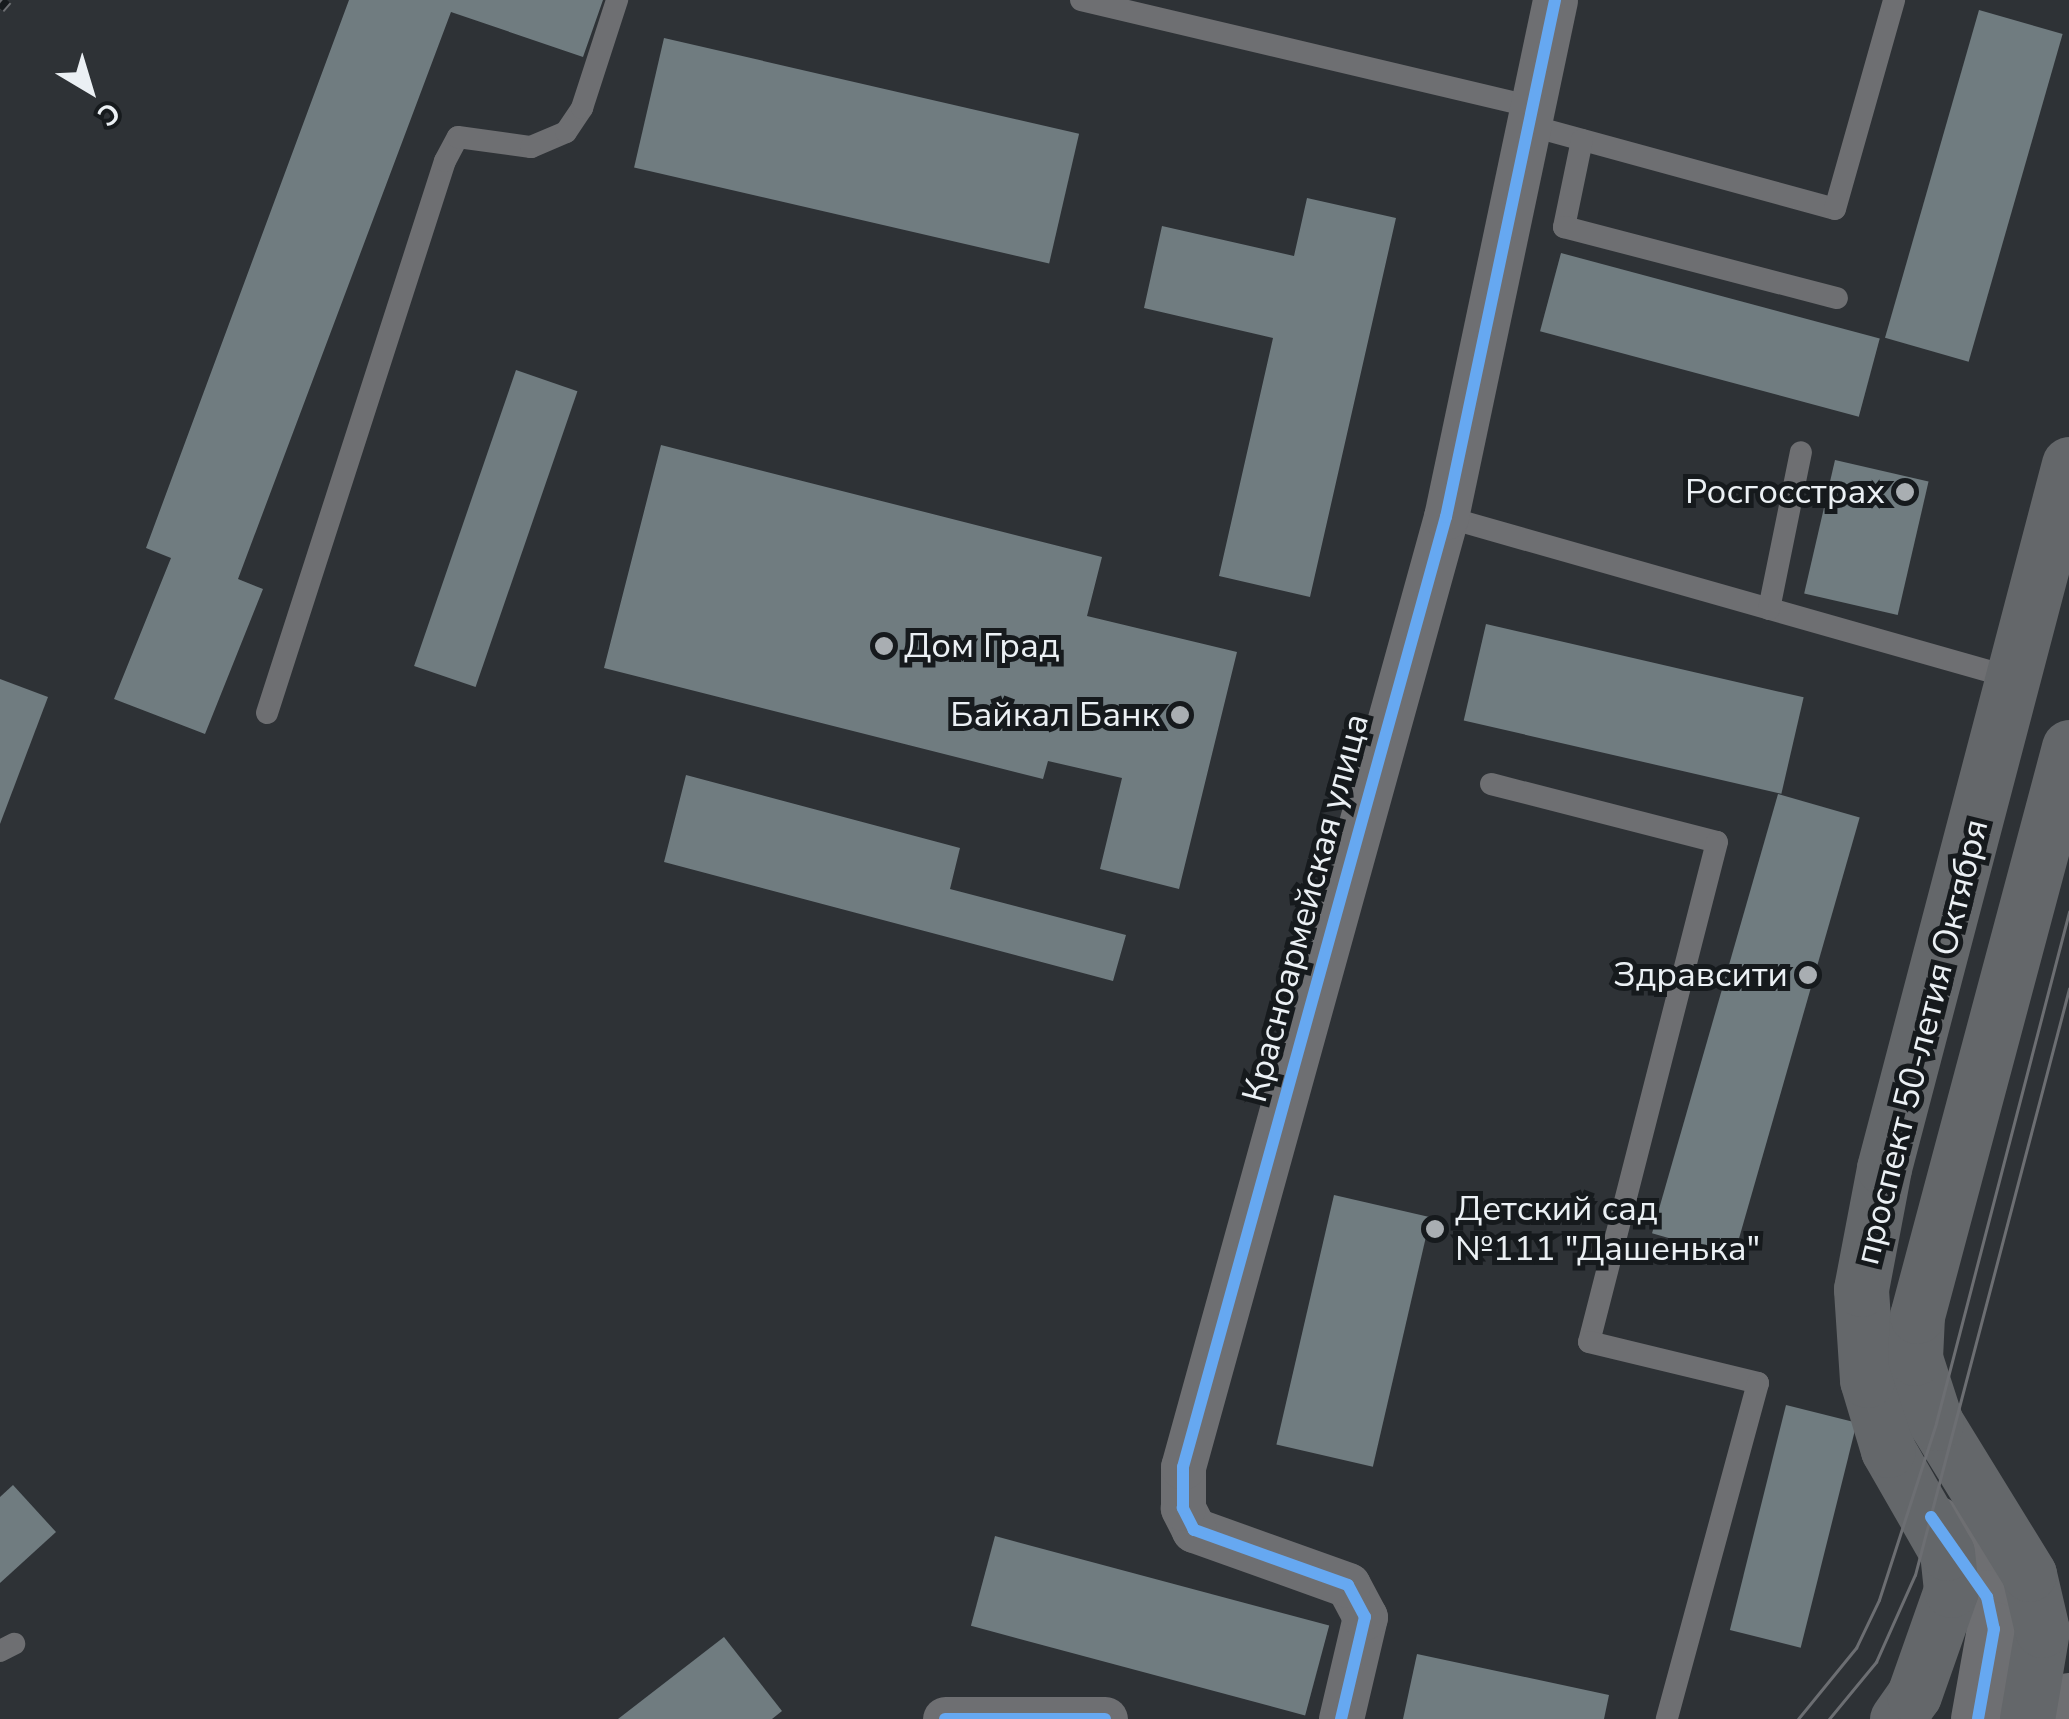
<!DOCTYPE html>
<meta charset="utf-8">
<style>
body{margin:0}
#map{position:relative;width:2069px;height:1719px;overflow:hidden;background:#2e3236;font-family:"Nunito Sans",sans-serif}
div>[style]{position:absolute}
.building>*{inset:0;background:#707c80;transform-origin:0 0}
.service>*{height:22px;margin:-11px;padding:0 11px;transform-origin:11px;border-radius:11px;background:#6e6f72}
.minor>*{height:45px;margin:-22.5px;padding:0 22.5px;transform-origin:22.5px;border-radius:22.5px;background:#6e6f72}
.tertiary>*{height:55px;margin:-27.5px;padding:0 27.5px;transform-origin:27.5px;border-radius:27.5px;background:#6e6f72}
.primary>*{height:55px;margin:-27.5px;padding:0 27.5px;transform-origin:27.5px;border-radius:27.5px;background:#64676a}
.tram>*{height:2.5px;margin:-1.25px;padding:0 1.25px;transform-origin:1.25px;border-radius:1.25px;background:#6c6e72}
.rail>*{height:11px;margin-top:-5.5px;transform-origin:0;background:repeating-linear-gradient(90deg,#161a1d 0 22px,#6c6e72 0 44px);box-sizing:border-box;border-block:2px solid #6c6e72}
.cycleway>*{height:12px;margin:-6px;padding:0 6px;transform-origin:6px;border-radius:6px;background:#66a8f1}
.dots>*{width:28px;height:28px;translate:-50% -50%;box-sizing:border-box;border:5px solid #161a1d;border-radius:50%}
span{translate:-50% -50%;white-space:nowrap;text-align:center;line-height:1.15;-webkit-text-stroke:10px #161a1d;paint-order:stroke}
.poi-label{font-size:35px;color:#ebf0f4}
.right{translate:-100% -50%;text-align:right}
.left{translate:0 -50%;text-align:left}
.street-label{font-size:35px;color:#ebf0f4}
.north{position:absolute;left:40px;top:40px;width:100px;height:100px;-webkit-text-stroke:8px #161a1d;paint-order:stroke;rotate:142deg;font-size:28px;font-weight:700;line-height:40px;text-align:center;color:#ebf0f4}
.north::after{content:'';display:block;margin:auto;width:35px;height:45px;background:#ebf0f4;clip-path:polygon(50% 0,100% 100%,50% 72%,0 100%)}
</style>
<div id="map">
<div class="building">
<div style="clip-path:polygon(349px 0,603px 0,583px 57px,451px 12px,238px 579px,263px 589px,205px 734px,114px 699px,171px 558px,146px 548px)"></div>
<div style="left:1979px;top:10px;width:87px;height:341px;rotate:16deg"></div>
<div style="left:664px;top:38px;width:426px;height:133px;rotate:13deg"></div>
<div style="clip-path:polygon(1307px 198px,1396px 218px,1310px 597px,1219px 576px,1273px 338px,1144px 308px,1162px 226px,1294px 256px)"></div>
<div style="left:1561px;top:253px;width:330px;height:81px;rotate:15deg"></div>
<div style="left:516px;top:370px;width:65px;height:313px;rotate:19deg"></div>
<div style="clip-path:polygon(661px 445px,1102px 557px,1087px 616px,1237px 652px,1179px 889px,1100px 869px,1122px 778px,1048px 761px,1043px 779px,604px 668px)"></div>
<div style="left:1835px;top:460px;width:96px;height:137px;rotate:13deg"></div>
<div style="left:1486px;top:624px;width:326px;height:99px;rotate:13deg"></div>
<div style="clip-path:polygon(0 679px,48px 697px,0 824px)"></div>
<div style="clip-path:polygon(686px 775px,960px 848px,950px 889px,1126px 935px,1113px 981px,664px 862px)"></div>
<div style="left:1778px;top:794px;width:85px;height:457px;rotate:16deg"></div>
<div style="left:1334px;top:1195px;width:99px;height:256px;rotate:13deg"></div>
<div style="left:1786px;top:1405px;width:73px;height:232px;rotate:14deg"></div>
<div style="clip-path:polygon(13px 1485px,56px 1532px,0 1583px,0 1497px)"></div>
<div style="left:995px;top:1536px;width:346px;height:93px;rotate:15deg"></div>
<div style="clip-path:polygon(724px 1637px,782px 1711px,772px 1719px,618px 1719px)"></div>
<div style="clip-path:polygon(1417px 1654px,1609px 1695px,1604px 1719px,1403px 1719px)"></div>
</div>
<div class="service">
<div style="left:1081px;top:0;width:464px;rotate:13.3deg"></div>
<div style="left:1528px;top:125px;width:318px;rotate:15.3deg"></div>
<div style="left:1835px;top:209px;width:217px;rotate:-74.2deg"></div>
<div style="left:1582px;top:140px;width:89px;rotate:101.7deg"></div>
<div style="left:1564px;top:227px;width:282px;rotate:14.6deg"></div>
<div style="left:1446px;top:517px;width:589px;rotate:15.85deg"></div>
<div style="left:1769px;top:609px;width:160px;rotate:-78.5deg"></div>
<div style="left:267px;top:713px;width:580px;rotate:-72.13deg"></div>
<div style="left:445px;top:161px;width:27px;rotate:-62deg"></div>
<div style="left:458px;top:137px;width:74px;rotate:7.8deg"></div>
<div style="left:531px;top:147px;width:38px;rotate:-23deg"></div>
<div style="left:566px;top:132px;width:29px;rotate:-56deg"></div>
<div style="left:582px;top:108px;width:114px;rotate:-72deg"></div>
<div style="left:1491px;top:784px;width:233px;rotate:14.4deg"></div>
<div style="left:1717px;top:842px;width:516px;rotate:104.36deg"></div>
<div style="left:1589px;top:1342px;width:174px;rotate:13.6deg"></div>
<div style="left:1758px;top:1383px;width:348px;rotate:105.2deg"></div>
<div style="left:0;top:1651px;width:16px;rotate:-27deg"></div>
</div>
<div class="minor">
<div style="left:945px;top:1719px;width:160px"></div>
<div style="left:1341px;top:1719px;width:105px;rotate:-76.8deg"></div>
<div style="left:1365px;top:1617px;width:36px;rotate:-118deg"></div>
<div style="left:1348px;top:1585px;width:164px;rotate:-160.3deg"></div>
<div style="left:1194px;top:1530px;width:25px;rotate:-117deg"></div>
<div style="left:1183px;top:1508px;width:41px;rotate:-90deg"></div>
<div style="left:1183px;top:1467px;width:986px;rotate:-74.53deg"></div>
<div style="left:1446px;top:517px;width:528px;rotate:-78.09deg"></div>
</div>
<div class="tertiary">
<div style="left:1936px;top:1523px;width:90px;rotate:55.4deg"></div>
<div style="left:1987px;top:1597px;width:33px;rotate:78deg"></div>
<div style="left:1994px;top:1629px;width:91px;rotate:100.1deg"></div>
<div style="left:2028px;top:1719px;width:45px;rotate:-24.9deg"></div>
</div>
<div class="primary">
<div style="left:1897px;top:1719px;width:29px;rotate:-55deg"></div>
<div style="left:1914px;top:1695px;width:111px;rotate:-70.6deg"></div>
<div style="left:1951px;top:1590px;width:37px;rotate:-96deg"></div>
<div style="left:1947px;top:1553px;width:119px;rotate:-119.8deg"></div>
<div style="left:1888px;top:1450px;width:73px;rotate:-106.7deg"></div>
<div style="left:1867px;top:1380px;width:91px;rotate:-93.8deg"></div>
<div style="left:1861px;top:1289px;width:123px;rotate:-79.2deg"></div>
<div style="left:1884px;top:1168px;width:728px;rotate:-75.28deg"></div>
<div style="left:2027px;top:1719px;width:90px;rotate:-80.4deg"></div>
<div style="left:2042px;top:1630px;width:57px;rotate:-103.1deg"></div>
<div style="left:2029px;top:1574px;width:177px;rotate:-121.6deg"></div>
<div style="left:1936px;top:1423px;width:68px;rotate:-107.9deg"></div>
<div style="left:1915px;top:1358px;width:42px;rotate:-87.3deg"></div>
<div style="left:1917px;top:1316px;width:589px;rotate:-75.04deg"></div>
</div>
<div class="tram">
<div style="left:1798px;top:1719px;width:92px;rotate:-50.8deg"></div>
<div style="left:1856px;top:1648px;width:53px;rotate:-64.4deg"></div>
<div style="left:1879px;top:1600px;width:186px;rotate:-72.1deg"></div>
<div style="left:1936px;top:1423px;width:528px;rotate:-75.41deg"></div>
<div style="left:1829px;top:1719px;width:74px;rotate:-50.5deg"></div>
<div style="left:1876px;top:1662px;width:95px;rotate:-65.9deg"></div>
<div style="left:1915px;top:1575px;width:606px;rotate:-75.28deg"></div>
</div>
<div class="rail">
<div style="left:0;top:8px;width:11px;rotate:-49deg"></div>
</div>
<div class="cycleway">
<div style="left:1931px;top:1517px;width:98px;rotate:55deg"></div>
<div style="left:1987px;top:1597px;width:33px;rotate:78deg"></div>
<div style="left:1994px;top:1629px;width:91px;rotate:100.1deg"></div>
<div style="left:945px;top:1719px;width:160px"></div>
<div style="left:1341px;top:1719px;width:105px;rotate:-76.8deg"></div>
<div style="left:1365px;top:1617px;width:36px;rotate:-118deg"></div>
<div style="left:1348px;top:1585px;width:164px;rotate:-160.3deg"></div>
<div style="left:1194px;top:1530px;width:25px;rotate:-117deg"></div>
<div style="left:1183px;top:1508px;width:41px;rotate:-90deg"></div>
<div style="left:1183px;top:1467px;width:986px;rotate:-74.53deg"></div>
<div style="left:1446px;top:517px;width:528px;rotate:-78.09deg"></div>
</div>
<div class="dots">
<div style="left:1905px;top:492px;background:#a9aeb2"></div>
<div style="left:884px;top:646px;background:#a9aeb2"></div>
<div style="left:1180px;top:715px;background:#a9aeb2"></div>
<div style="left:1808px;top:975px;background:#a9aeb2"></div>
<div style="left:1435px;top:1229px;background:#a9aeb2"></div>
</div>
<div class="poi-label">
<span class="right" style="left:1885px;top:492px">Росгосстрах</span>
<span class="left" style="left:904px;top:646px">Дом Град</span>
<span class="right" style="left:1160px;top:715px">Байкал Банк</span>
<span class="right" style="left:1788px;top:975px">Здравсити</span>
<span class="left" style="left:1455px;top:1229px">Детский сад<br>№111 "Дашенька"</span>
</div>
<div class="street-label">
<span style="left:1306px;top:908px;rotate:-75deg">Красноармейская улица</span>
<span style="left:1922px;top:1042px;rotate:-76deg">проспект 50-летия Октября</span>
</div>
<div class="north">С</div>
</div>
